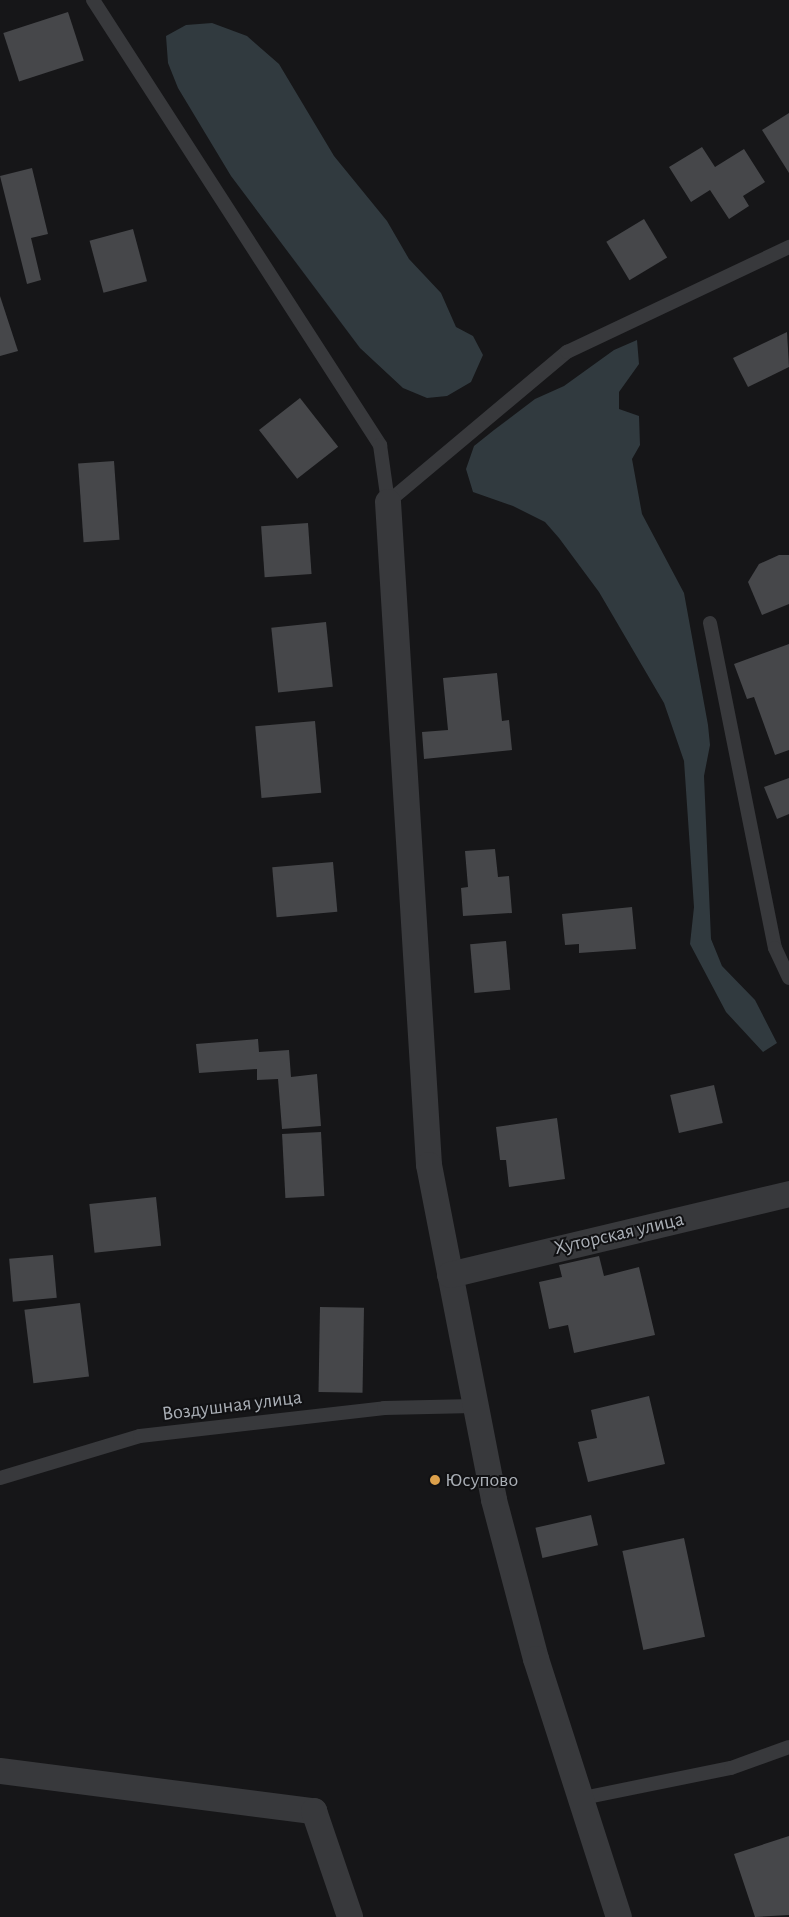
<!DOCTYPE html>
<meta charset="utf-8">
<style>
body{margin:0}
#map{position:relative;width:789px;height:1917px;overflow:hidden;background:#161618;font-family:"Alegreya Sans",sans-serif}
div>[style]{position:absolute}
.water>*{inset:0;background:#313a3f}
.building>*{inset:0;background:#46474a;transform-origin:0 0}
.service>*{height:14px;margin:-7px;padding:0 7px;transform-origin:7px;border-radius:7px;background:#38393c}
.minor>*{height:26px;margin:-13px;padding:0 13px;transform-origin:13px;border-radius:13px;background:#38393c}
.dots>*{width:14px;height:14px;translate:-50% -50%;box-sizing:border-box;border:2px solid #111113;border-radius:50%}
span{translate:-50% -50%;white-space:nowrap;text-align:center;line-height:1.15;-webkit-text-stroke:4px #111113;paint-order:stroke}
.street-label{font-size:20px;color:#aaafb6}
.poi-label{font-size:20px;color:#aaafb6}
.left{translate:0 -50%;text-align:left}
</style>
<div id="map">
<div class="water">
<div style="clip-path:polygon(212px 23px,247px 36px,279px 64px,334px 156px,387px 221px,409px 259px,441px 293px,456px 327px,473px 336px,483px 355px,471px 382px,447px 396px,427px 398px,403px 388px,360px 348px,231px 176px,178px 88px,168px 63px,166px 36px,186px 25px)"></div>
<div style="clip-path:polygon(637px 340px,639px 364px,619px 392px,619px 409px,639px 416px,640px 445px,632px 459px,642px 514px,684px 593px,708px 725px,710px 745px,704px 776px,711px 939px,722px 966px,755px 1000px,777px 1043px,763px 1052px,726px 1012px,690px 944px,694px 907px,684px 761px,664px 703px,599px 592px,559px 538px,545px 522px,513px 506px,473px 492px,466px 469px,474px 446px,494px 430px,535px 399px,564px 386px,614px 350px)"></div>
</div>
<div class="building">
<div style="left:68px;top:12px;width:51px;height:68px;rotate:72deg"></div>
<div style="clip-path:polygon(789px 113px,789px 173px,762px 130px)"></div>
<div style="clip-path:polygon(702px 147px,715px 167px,744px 149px,765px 182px,743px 196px,749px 206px,729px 219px,710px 190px,691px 202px,669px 167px)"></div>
<div style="clip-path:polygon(32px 168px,48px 234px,31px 238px,41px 280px,27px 284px,0 176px)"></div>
<div style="left:644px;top:219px;width:45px;height:44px;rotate:59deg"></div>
<div style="left:133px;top:229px;width:54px;height:45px;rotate:75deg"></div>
<div style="clip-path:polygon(0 296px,18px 351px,0 356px)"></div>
<div style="clip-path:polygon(787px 332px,789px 367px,748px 387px,733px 358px)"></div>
<div style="left:300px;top:398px;width:62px;height:52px;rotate:52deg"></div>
<div style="left:114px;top:461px;width:79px;height:36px;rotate:86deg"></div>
<div style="left:308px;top:523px;width:51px;height:47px;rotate:86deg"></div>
<div style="clip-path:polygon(779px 555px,789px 555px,789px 604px,762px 615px,748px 582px,759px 564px)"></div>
<div style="left:326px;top:622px;width:65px;height:55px;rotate:84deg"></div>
<div style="clip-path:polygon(789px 644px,789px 750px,775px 755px,754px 697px,747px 699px,734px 664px)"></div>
<div style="clip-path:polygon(497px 673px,502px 721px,509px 720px,512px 750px,424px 759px,422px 732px,448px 730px,443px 678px)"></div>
<div style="left:315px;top:721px;width:72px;height:60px;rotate:85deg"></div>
<div style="clip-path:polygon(789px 778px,789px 814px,777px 819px,764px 787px)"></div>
<div style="clip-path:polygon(495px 849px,498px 877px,509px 876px,512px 913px,463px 916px,461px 888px,468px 887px,465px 851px)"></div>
<div style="left:333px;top:862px;width:50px;height:61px;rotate:85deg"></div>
<div style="clip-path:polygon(632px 907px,636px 949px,579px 953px,579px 944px,565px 945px,562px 914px)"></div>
<div style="left:506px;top:941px;width:49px;height:36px;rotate:85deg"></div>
<div style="clip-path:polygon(258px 1039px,259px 1052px,289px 1050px,291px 1077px,317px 1074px,321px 1126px,282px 1129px,278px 1079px,257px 1080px,257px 1069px,199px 1073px,196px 1044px)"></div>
<div style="left:714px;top:1085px;width:39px;height:45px;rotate:77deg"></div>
<div style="clip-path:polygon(557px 1118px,565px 1179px,509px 1187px,506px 1160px,500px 1160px,496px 1127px)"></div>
<div style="left:321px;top:1132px;width:64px;height:39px;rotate:87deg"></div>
<div style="left:156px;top:1197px;width:49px;height:67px;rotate:84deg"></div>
<div style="left:53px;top:1255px;width:43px;height:44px;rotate:85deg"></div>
<div style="clip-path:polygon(599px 1256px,604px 1276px,639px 1267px,655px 1335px,574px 1353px,568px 1325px,549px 1329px,539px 1282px,562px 1277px,559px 1265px)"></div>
<div style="left:80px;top:1303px;width:74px;height:56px;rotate:83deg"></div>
<div style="left:320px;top:1307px;width:44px;height:85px;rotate:1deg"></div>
<div style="clip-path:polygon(649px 1396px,665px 1464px,588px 1482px,578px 1442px,597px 1438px,591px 1410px)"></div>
<div style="left:591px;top:1515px;width:31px;height:57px;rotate:77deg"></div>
<div style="left:684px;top:1538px;width:101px;height:63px;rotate:78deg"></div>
<div style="clip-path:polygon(789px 1836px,789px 1915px,755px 1917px,734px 1854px)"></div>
</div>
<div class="service">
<div style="left:93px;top:0;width:530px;rotate:57.18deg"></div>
<div style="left:380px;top:445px;width:58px;rotate:82deg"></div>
<div style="left:388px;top:502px;width:234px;rotate:-40deg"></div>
<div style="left:567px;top:352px;width:246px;rotate:-25.3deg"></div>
<div style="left:710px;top:623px;width:331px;rotate:78.7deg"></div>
<div style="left:775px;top:948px;width:33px;rotate:65deg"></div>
<div style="left:0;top:1478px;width:146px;rotate:-16.7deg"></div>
<div style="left:140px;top:1436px;width:246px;rotate:-6.5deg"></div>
<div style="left:384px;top:1408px;width:90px;rotate:-1.3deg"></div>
<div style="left:578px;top:1799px;width:156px;rotate:-11.5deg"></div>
<div style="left:731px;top:1768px;width:62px;rotate:-19.9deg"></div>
</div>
<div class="minor">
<div style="left:388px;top:502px;width:664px;rotate:86.46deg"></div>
<div style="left:429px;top:1165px;width:341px;rotate:79deg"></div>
<div style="left:494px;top:1500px;width:164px;rotate:75.2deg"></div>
<div style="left:536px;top:1659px;width:271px;rotate:72.2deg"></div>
<div style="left:450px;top:1275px;width:349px;rotate:-13.4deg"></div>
<div style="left:0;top:1771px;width:317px;rotate:7.3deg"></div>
<div style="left:314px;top:1811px;width:112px;rotate:71.2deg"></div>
</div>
<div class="dots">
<div style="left:435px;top:1480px;background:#dca04b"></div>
</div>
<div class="street-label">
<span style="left:619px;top:1234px;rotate:-13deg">Хуторская улица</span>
<span style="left:232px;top:1406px;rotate:-7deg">Воздушная улица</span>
</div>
<div class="poi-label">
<span class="left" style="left:445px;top:1480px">Юсупово</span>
</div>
</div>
